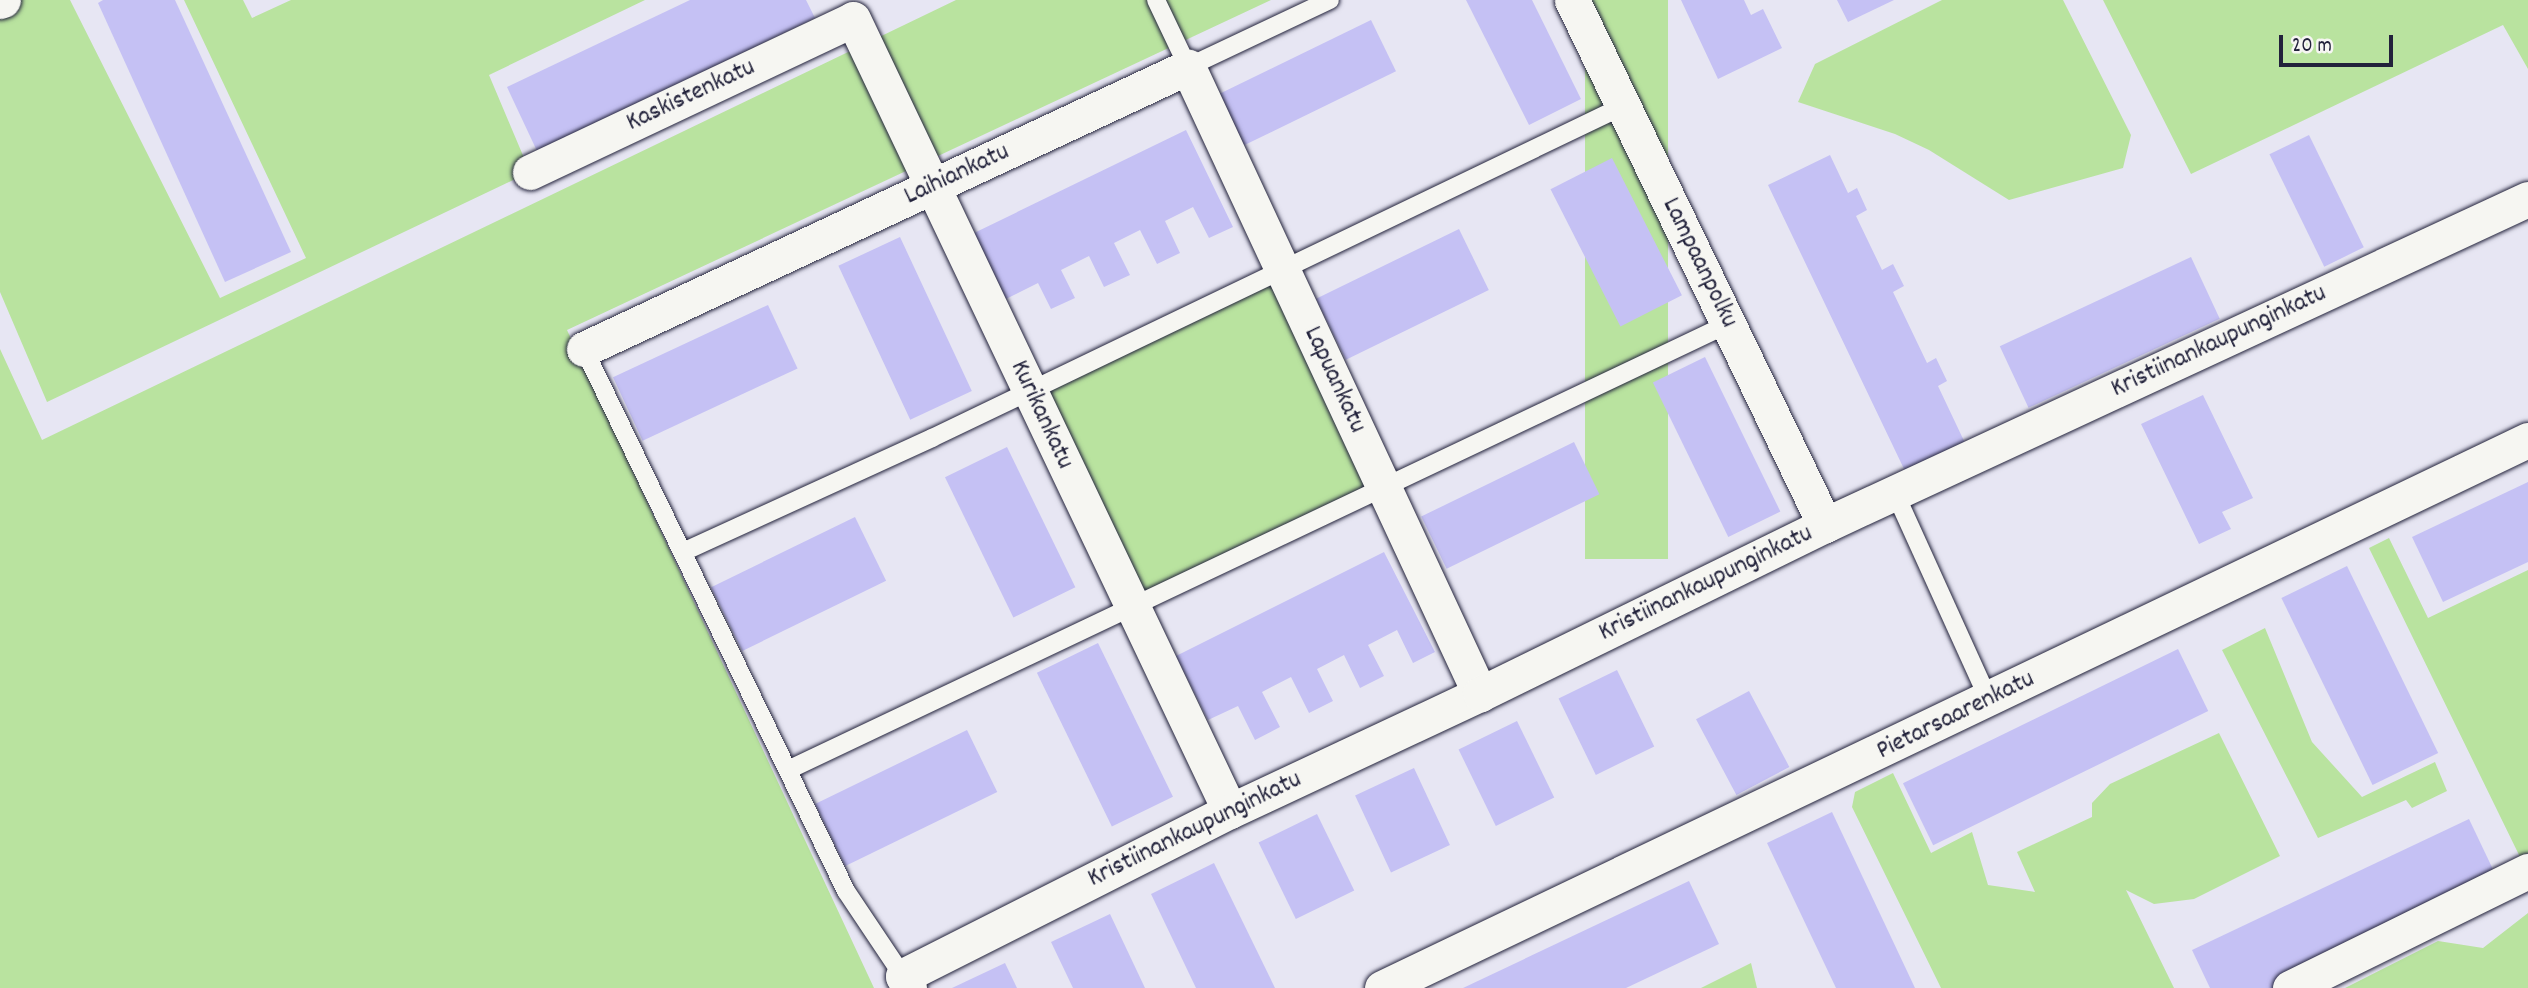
<!DOCTYPE html>
<style>
body{margin:0}
#map{position:relative;width:2528px;height:988px;overflow:hidden;background:#e7e6f3;font-family:Dekko,sans-serif}
div>[style]{position:absolute}
.green>*{inset:0;background:#b9e39f;transform-origin:0 0}
.building>*{inset:0;background:#c5c1f4;transform-origin:0 0}
.roads{filter:drop-shadow(0 0 2px #22223b) drop-shadow(0 0 2px #22223b)}
.service>*{height:18px;margin:-9px;padding:0 9px;transform-origin:9px;border-radius:9px;background:#f6f6f2}
.minor>*{height:35px;margin:-17.5px;padding:0 17.5px;transform-origin:17.5px;border-radius:17.5px;background:#f6f6f2}
span{translate:-50% -50%;white-space:nowrap;text-align:center;line-height:1.15;-webkit-text-stroke:5px #f6f6f2;paint-order:stroke}
.street-label{font-size:26px;color:#22223b}
.scale{position:absolute;left:2279px;top:35px;width:114px;height:32px;box-sizing:border-box;border:4px solid #22223b;border-top:0;padding-left:9px;font-size:21px;line-height:24px;white-space:nowrap;color:#22223b;-webkit-text-stroke:5px #f6f6f2;paint-order:stroke}
</style>
<div id="map">
<div class="green">
<div style="clip-path:polygon(3px 0,70px 0,220px 298px,306px 258px,184px 0,243px 0,252px 18px,291px 0,645px 0,489px 75px,530px 172px,47px 402px,0 292px,0 1px)"></div>
<div style="clip-path:polygon(956px 0,1271px 0,567px 330px,874px 988px,0 988px,0 349px,42px 440px)"></div>
<div style="left:1585px;top:0;width:83px;height:559px"></div>
<div style="clip-path:polygon(1942px 0,2063px 0,2131px 135px,2123px 168px,2009px 200px,1929px 150px,1895px 134px,1798px 102px,1815px 64px)"></div>
<div style="clip-path:polygon(2103px 0,2528px 0,2528px 69px,2503px 25px,2191px 174px)"></div>
<div style="left:1283px;top:269px;width:241px;height:281px;rotate:65deg"></div>
<div style="clip-path:polygon(2389px 538px,2428px 618px,2528px 570px,2528px 853px,2520px 857px,2369px 548px)"></div>
<div style="clip-path:polygon(2265px 628px,2312px 742px,2362px 797px,2435px 762px,2447px 791px,2412px 808px,2406px 800px,2318px 838px,2222px 650px)"></div>
<div style="clip-path:polygon(2219px 733px,2280px 856px,2194px 899px,2154px 904px,2126px 890px,2174px 988px,1941px 988px,1852px 807px,1855px 792px,1893px 773px,1931px 853px,1972px 832px,1988px 885px,2035px 892px,2017px 852px,2092px 817px,2092px 803px,2110px 784px)"></div>
<div style="clip-path:polygon(2528px 913px,2528px 988px,2345px 988px,2438px 941px,2483px 948px)"></div>
<div style="clip-path:polygon(1751px 963px,1757px 988px,1701px 988px)"></div>
</div>
<div class="building">
<div style="clip-path:polygon(103px 0,175px 0,291px 252px,225px 282px,98px 3px)"></div>
<div style="clip-path:polygon(690px 0,806px 0,815px 18px,537px 151px,507px 87px)"></div>
<div style="clip-path:polygon(1466px 0,1532px 0,1581px 99px,1529px 125px)"></div>
<div style="clip-path:polygon(1681px 0,1744px 0,1751px 15px,1763px 9px,1782px 48px,1718px 79px)"></div>
<div style="clip-path:polygon(1837px 0,1894px 0,1848px 22px)"></div>
<div style="left:1371px;top:20px;width:57px;height:169px;rotate:64deg"></div>
<div style="clip-path:polygon(1186px 130px,1233px 227px,1209px 238px,1193px 207px,1165px 221px,1180px 253px,1157px 264px,1140px 230px,1114px 243px,1130px 275px,1104px 287px,1089px 256px,1061px 270px,1075px 298px,1051px 309px,1038px 283px,1004px 300px,972px 234px)"></div>
<div style="left:2309px;top:135px;width:125px;height:44px;rotate:64deg"></div>
<div style="clip-path:polygon(1830px 155px,1848px 193px,1857px 188px,1867px 210px,1856px 216px,1882px 270px,1893px 264px,1904px 286px,1893px 292px,1927px 363px,1936px 358px,1947px 381px,1938px 386px,1965px 443px,1905px 471px,1768px 185px)"></div>
<div style="left:1612px;top:158px;width:154px;height:69px;rotate:63deg"></div>
<div style="left:1459px;top:229px;width:68px;height:159px;rotate:64deg"></div>
<div style="left:900px;top:237px;width:170px;height:68px;rotate:65deg"></div>
<div style="left:2191px;top:257px;width:68px;height:211px;rotate:65deg"></div>
<div style="left:768px;top:305px;width:70px;height:171px;rotate:65deg"></div>
<div style="left:1705px;top:357px;width:172px;height:58px;rotate:64deg"></div>
<div style="clip-path:polygon(2203px 395px,2253px 498px,2222px 512px,2231px 529px,2199px 544px,2141px 424px)"></div>
<div style="left:1574px;top:442px;width:58px;height:170px;rotate:64deg"></div>
<div style="left:1007px;top:447px;width:156px;height:69px;rotate:64deg"></div>
<div style="clip-path:polygon(2528px 482px,2528px 562px,2443px 602px,2412px 537px)"></div>
<div style="left:855px;top:517px;width:71px;height:160px;rotate:64deg"></div>
<div style="clip-path:polygon(1384px 552px,1435px 652px,1413px 663px,1397px 630px,1368px 645px,1384px 676px,1360px 688px,1344px 655px,1317px 669px,1333px 701px,1309px 713px,1291px 677px,1262px 692px,1280px 727px,1255px 740px,1238px 706px,1208px 720px,1176px 656px)"></div>
<div style="left:2347px;top:566px;width:208px;height:73px;rotate:64deg"></div>
<div style="left:1098px;top:643px;width:171px;height:68px;rotate:64deg"></div>
<div style="left:2178px;top:649px;width:69px;height:306px;rotate:64deg"></div>
<div style="left:1617px;top:670px;width:85px;height:65px;rotate:64deg"></div>
<div style="left:1749px;top:691px;width:86px;height:60px;rotate:62deg"></div>
<div style="left:1517px;top:721px;width:85px;height:65px;rotate:64deg"></div>
<div style="left:967px;top:730px;width:69px;height:169px;rotate:64deg"></div>
<div style="left:1414px;top:768px;width:85px;height:65px;rotate:65deg"></div>
<div style="clip-path:polygon(1832px 812px,1915px 988px,1836px 988px,1767px 843px)"></div>
<div style="left:1317px;top:814px;width:85px;height:65px;rotate:64deg"></div>
<div style="clip-path:polygon(2469px 819px,2499px 882px,2274px 988px,2210px 988px,2192px 950px)"></div>
<div style="clip-path:polygon(1214px 863px,1275px 988px,1196px 988px,1151px 894px)"></div>
<div style="clip-path:polygon(1689px 881px,1719px 944px,1626px 988px,1463px 988px)"></div>
<div style="clip-path:polygon(1110px 914px,1145px 988px,1073px 988px,1051px 942px)"></div>
<div style="clip-path:polygon(1005px 963px,1017px 988px,952px 988px)"></div>
</div>
<div class="roads">
<div class="service">
<div style="left:1156px;top:0;width:74px;rotate:64.5deg"></div>
<div style="left:1188px;top:67px;width:157px;rotate:-25.3deg"></div>
<div style="left:584px;top:349px;width:602px;rotate:64.2deg"></div>
<div style="left:846px;top:891px;width:102px;rotate:56.2deg"></div>
<div style="left:1895px;top:493px;width:227px;rotate:65.6deg"></div>
<div style="left:683px;top:552px;width:274px;rotate:-24.6deg"></div>
<div style="left:932px;top:438px;width:767px;rotate:-25.66deg"></div>
<div style="left:788px;top:770px;width:1040px;rotate:-25.38deg"></div>
</div>
<div class="minor">
<div style="left:1572px;top:0;width:583px;rotate:64.27deg"></div>
<div style="left:0;top:1px;width:3px;rotate:-18deg"></div>
<div style="left:530px;top:172px;width:357px;rotate:-25.3deg"></div>
<div style="left:853px;top:19px;width:877px;rotate:64.55deg"></div>
<div style="left:584px;top:349px;width:667px;rotate:-25.03deg"></div>
<div style="left:1188px;top:67px;width:692px;rotate:65.03deg"></div>
<div style="left:909px;top:988px;width:13px;rotate:-117deg"></div>
<div style="left:903px;top:976px;width:366px;rotate:-26.8deg"></div>
<div style="left:1230px;top:811px;width:276px;rotate:-25.1deg"></div>
<div style="left:1480px;top:694px;width:384px;rotate:-26.1deg"></div>
<div style="left:1825px;top:525px;width:775px;rotate:-24.88deg"></div>
<div style="left:1382px;top:988px;width:1270px;rotate:-25.56deg"></div>
<div style="left:2290px;top:988px;width:265px;rotate:-26.2deg"></div>
</div>
</div>
<div class="street-label">
<span style="left:691px;top:96px;rotate:-25deg">Kaskistenkatu</span>
<span style="left:957px;top:175px;rotate:-25deg">Laihiankatu</span>
<span style="left:1699px;top:263px;rotate:64deg">Lampaanpolku</span>
<span style="left:2219px;top:342px;rotate:-25deg">Kristiinankaupunginkatu</span>
<span style="left:1334px;top:380px;rotate:65deg">Lapuankatu</span>
<span style="left:1041px;top:415px;rotate:65deg">Kurikankatu</span>
<span style="left:1706px;top:584px;rotate:-26deg">Kristiinankaupunginkatu</span>
<span style="left:1956px;top:716px;rotate:-26deg">Pietarsaarenkatu</span>
<span style="left:1195px;top:830px;rotate:-26deg">Kristiinankaupunginkatu</span>
</div>
<div class="scale">20 m</div>
</div>
